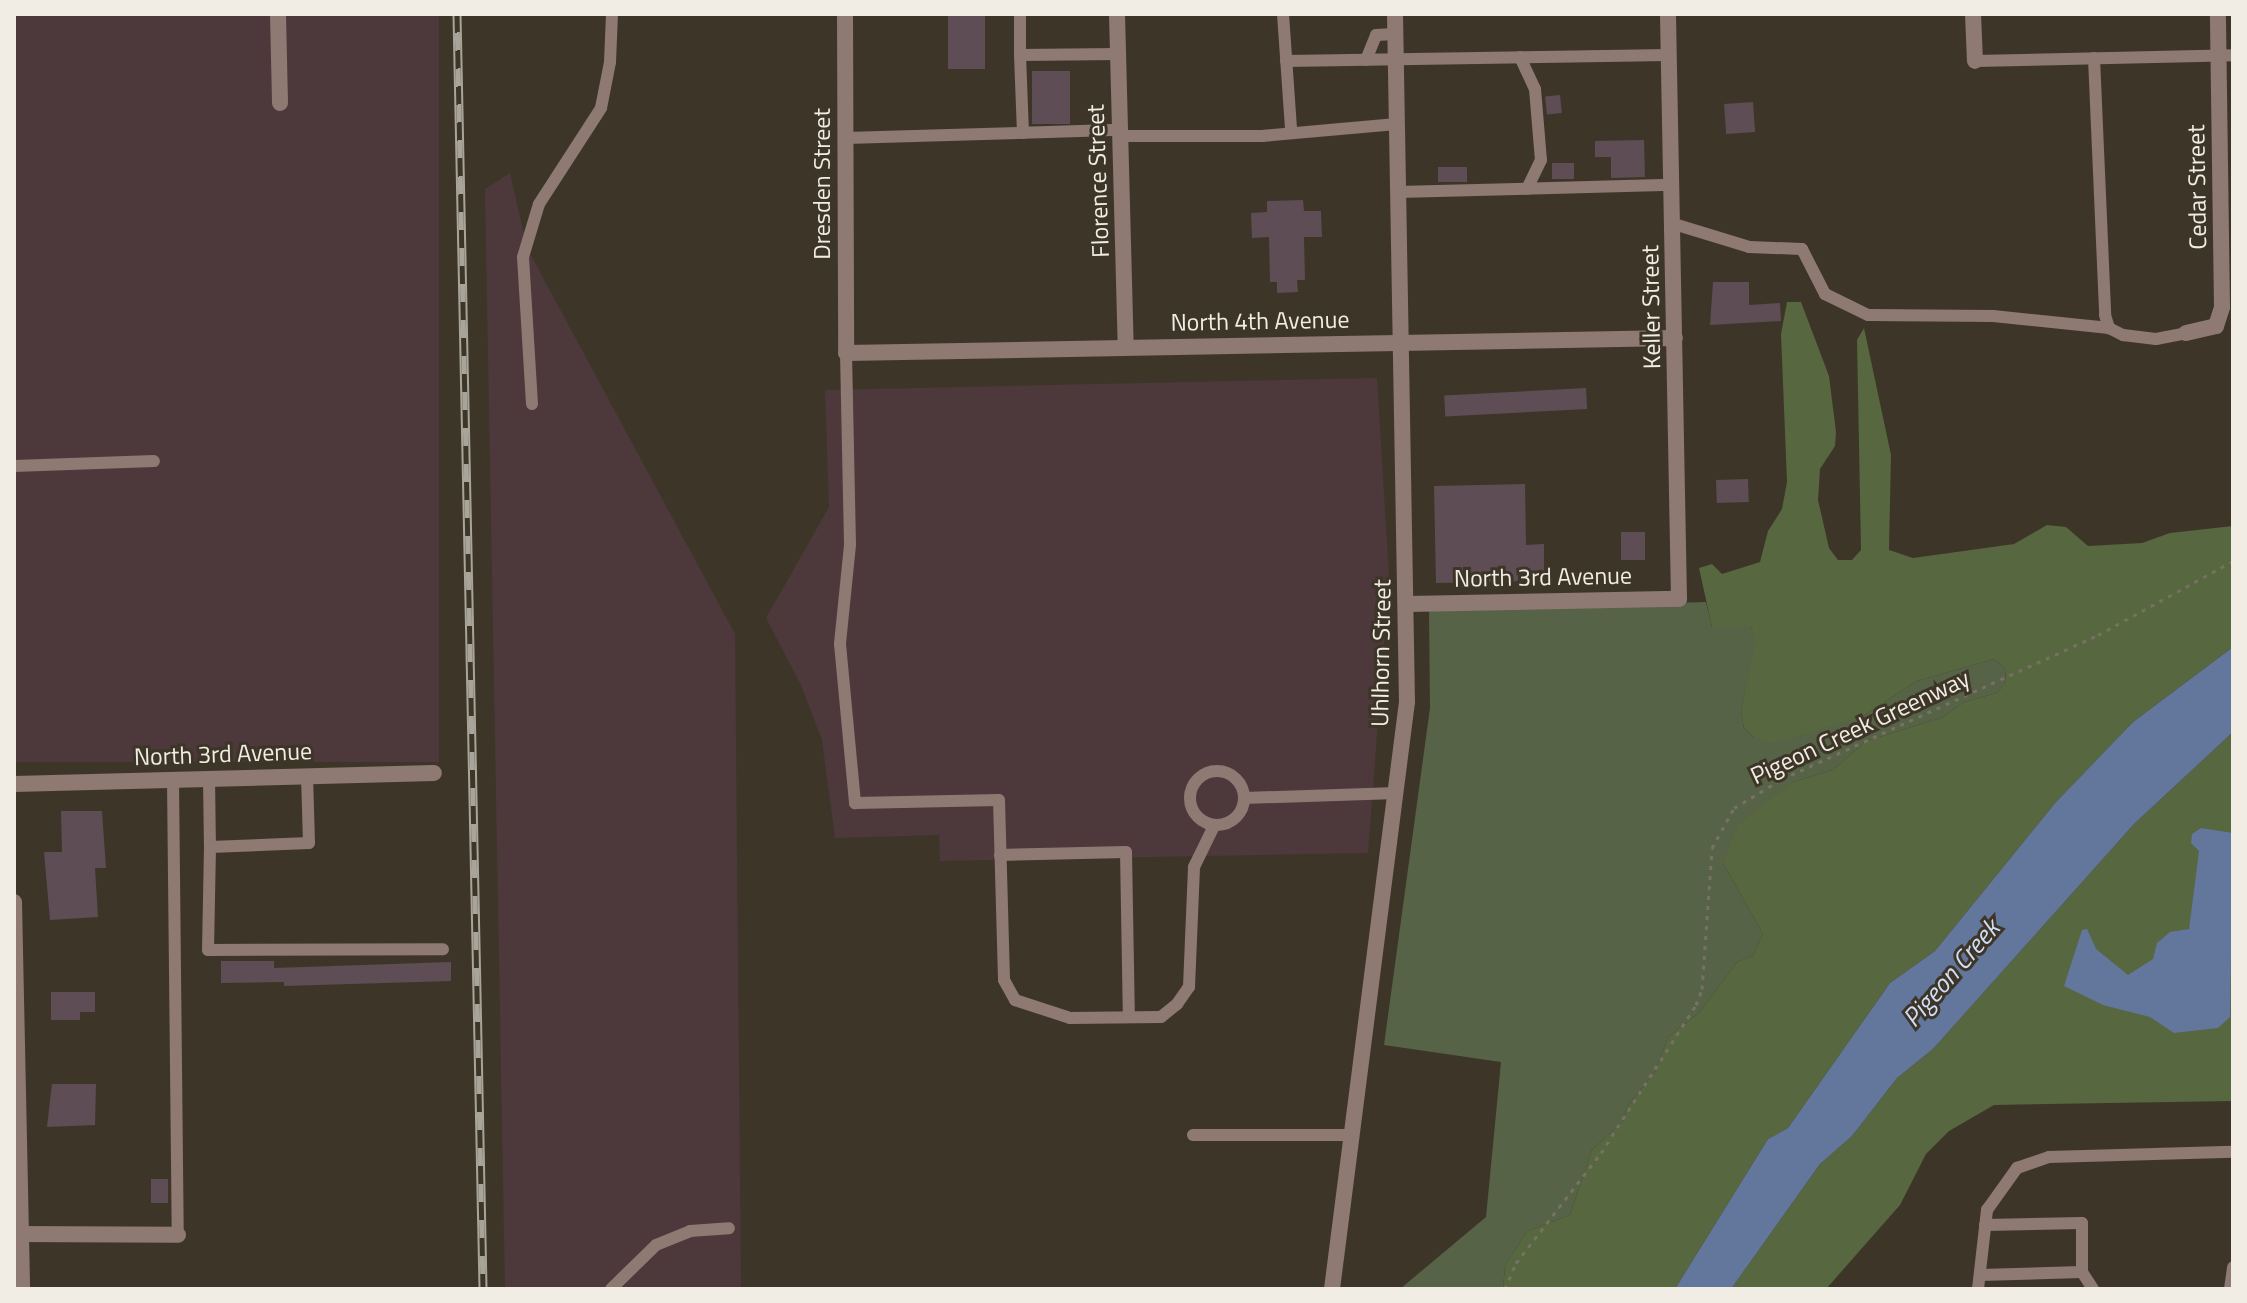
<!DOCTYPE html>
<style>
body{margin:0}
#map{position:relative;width:2247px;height:1303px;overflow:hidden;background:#3d3628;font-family:"Titillium Web",sans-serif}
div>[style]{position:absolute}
.industrial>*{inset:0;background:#4d383b;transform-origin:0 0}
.green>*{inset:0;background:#576347}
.forest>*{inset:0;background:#57673f}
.water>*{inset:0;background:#63769b}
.building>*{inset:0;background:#5e4d55;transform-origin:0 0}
.path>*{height:3px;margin-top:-1.5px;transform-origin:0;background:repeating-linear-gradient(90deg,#777164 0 4px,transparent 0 10px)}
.lane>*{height:12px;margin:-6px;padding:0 6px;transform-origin:6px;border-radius:6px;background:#8f7973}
.lane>.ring{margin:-6px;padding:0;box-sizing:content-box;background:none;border:12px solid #8f7973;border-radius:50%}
.street>*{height:16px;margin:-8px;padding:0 8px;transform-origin:8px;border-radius:8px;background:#8f7973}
.rail>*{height:9px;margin-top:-4.5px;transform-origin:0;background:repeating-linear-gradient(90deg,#3d3628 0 18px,#a9a499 0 36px);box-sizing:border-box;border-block:2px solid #a9a499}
span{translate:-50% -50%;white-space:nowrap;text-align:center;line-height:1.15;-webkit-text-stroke:6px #3d3628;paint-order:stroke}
.street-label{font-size:24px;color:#f2ede4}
.water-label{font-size:26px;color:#d1def7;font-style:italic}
.frame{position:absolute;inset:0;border:16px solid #f2ede4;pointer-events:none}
</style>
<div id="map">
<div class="industrial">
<div style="left:14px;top:14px;width:425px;height:748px"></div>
<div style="clip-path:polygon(510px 173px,527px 248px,735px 634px,741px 1289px,505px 1289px,485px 189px)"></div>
<div style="clip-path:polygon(1377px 378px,1389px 576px,1368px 853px,940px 861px,939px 835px,835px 838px,822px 740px,801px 685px,766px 618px,829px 507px,825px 390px)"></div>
</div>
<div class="green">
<div style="clip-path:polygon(1706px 602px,1712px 627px,1751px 627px,1757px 639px,1741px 711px,1744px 728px,1754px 738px,1863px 716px,1917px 681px,1994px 659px,2005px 668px,2006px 682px,1997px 693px,1964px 702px,1941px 718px,1866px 741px,1833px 770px,1793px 782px,1723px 863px,1763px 934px,1753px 956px,1737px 962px,1700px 1012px,1668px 1037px,1655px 1072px,1627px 1107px,1624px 1120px,1592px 1150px,1570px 1215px,1527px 1231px,1505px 1266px,1503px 1289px,1400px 1289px,1486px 1217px,1501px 1062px,1384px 1045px,1430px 708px,1429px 610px)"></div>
</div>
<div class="forest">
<div style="clip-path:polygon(1787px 302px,1801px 302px,1829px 376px,1836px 432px,1835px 446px,1820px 469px,1818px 500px,1829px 548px,1838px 560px,1852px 560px,1861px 550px,1857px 340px,1864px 328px,1891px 455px,1889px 550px,1913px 558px,2014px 544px,2047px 525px,2066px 527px,2088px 546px,2142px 543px,2170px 533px,2233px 526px,2233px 647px,2133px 722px,2056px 802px,1935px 951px,1890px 983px,1788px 1128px,1768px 1139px,1675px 1289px,1503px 1289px,1505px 1266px,1527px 1231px,1570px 1215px,1592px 1150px,1624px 1120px,1627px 1107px,1655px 1072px,1668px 1037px,1700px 1012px,1737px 962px,1753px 956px,1763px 934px,1723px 863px,1738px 825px,1793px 782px,1833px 770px,1866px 741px,1941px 718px,1964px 702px,1997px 693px,2006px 682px,2005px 668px,1994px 659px,1917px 681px,1863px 716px,1774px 743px,1754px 738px,1744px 728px,1741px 711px,1756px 639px,1751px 627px,1712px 627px,1699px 568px,1712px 564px,1722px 574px,1760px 562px,1768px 531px,1782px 509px,1787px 482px,1781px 334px)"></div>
<div style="clip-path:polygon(2233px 732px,2233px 1101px,1994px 1105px,1949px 1131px,1926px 1154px,1900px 1205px,1826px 1289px,1731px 1289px,1820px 1164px,1852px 1136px,1897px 1078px,1933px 1049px,2134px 824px)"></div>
</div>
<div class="water">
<div style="clip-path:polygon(2233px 647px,2233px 732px,2134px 824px,1933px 1049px,1897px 1078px,1852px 1136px,1820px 1164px,1731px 1289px,1675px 1289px,1768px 1139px,1788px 1128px,1890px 983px,1935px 951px,2056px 802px,2133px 722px)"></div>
<div style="clip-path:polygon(2201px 828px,2233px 833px,2230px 1017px,2218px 1028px,2174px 1033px,2150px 1017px,2103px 1005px,2064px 986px,2082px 930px,2087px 929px,2096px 949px,2128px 975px,2153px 959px,2157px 943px,2170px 932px,2189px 929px,2199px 851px,2191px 843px,2192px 834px)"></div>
</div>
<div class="building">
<div style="left:948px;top:14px;width:37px;height:55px"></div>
<div style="left:1032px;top:71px;width:38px;height:53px"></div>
<div style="left:1560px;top:95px;width:18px;height:15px;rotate:84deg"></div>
<div style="left:1753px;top:102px;width:30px;height:29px;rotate:86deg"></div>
<div style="clip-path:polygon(1644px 140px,1645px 177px,1611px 178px,1611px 157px,1595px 157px,1595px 141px)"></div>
<div style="left:1552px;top:163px;width:22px;height:16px"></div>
<div style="left:1438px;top:167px;width:29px;height:15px"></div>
<div style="clip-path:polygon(1303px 200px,1304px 211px,1321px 211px,1322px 237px,1304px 237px,1305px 280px,1297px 280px,1298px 292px,1277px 293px,1277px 282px,1270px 282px,1269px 237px,1252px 238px,1251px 213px,1267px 212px,1267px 201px)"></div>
<div style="clip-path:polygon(1713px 282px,1749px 282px,1749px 305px,1780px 303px,1781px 321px,1710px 325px)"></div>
<div style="left:1586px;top:388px;width:21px;height:142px;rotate:87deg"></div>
<div style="left:1748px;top:479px;width:23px;height:32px;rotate:88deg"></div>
<div style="clip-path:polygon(1525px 484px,1526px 545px,1544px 544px,1544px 581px,1436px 583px,1434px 486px)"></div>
<div style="left:1621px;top:532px;width:24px;height:28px"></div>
<div style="clip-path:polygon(61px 811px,102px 811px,106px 868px,95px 868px,98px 917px,50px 920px,44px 852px,62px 852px)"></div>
<div style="clip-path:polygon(221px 961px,274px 961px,274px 968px,451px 962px,451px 981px,284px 986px,284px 982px,221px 983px)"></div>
<div style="clip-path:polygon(51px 992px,95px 992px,95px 1012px,80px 1012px,80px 1020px,51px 1020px)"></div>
<div style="clip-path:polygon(52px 1084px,96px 1084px,95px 1125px,47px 1127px)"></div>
<div style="left:151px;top:1179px;width:17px;height:24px"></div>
</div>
<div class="path">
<div style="left:1505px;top:1289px;width:28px;rotate:-67deg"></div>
<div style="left:1516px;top:1263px;width:139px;rotate:-52.3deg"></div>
<div style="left:1601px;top:1153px;width:176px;rotate:-57.3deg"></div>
<div style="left:1696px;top:1005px;width:17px;rotate:-69deg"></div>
<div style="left:1702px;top:989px;width:141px;rotate:-85.9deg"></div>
<div style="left:1712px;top:848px;width:46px;rotate:-61.2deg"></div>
<div style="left:1734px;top:808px;width:56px;rotate:-31.1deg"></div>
<div style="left:1782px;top:779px;width:347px;rotate:-24.5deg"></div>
<div style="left:2098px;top:635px;width:154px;rotate:-28.7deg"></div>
</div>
<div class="lane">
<div style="left:1020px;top:14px;width:41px;rotate:90deg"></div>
<div style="left:1020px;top:55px;width:98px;rotate:-0.6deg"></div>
<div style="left:1283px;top:14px;width:115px;rotate:86deg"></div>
<div style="left:1020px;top:55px;width:78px;rotate:87.8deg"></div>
<div style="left:1520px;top:57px;width:35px;rotate:65deg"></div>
<div style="left:1535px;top:89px;width:71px;rotate:85.2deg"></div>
<div style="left:1541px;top:160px;width:32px;rotate:116deg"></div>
<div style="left:2094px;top:58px;width:257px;rotate:87.5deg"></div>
<div style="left:2105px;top:315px;width:14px;rotate:73deg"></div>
<div style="left:2109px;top:328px;width:16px;rotate:27deg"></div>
<div style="left:2123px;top:335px;width:33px;rotate:7deg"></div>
<div style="left:2156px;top:339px;width:31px;rotate:-11deg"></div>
<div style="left:1366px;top:60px;width:27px;rotate:-68deg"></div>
<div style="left:1376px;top:35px;width:19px;rotate:-3deg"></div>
<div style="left:1286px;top:61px;width:383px;rotate:-0.9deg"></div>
<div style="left:1975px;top:61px;width:258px;rotate:-1.3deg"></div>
<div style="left:1120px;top:136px;width:142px"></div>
<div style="left:1262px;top:136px;width:135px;rotate:-5.1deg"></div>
<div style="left:846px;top:138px;width:274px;rotate:-1.7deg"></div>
<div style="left:1398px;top:192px;width:274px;rotate:-1.5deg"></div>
<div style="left:1674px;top:224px;width:78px;rotate:17deg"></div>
<div style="left:1749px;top:247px;width:53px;rotate:2.2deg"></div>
<div style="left:1802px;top:249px;width:51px;rotate:62.9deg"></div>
<div style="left:1825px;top:294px;width:48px;rotate:26deg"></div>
<div style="left:1868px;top:315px;width:125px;rotate:0.5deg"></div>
<div style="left:1993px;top:316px;width:117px;rotate:5.9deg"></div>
<div style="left:846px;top:353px;width:192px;rotate:88.8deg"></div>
<div style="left:850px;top:545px;width:100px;rotate:95.8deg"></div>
<div style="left:840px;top:644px;width:160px;rotate:84.6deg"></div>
<div style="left:855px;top:803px;width:144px;rotate:-1.2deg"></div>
<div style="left:999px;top:800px;width:180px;rotate:88.4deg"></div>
<div style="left:1004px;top:980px;width:23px;rotate:61deg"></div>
<div style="left:1015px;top:1000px;width:58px;rotate:18.1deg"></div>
<div style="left:1070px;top:1018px;width:91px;rotate:-0.6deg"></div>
<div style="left:1161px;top:1017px;width:21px;rotate:-39deg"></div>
<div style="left:1177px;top:1004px;width:21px;rotate:-55deg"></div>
<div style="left:1189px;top:987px;width:120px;rotate:-87.6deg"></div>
<div style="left:1194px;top:867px;width:46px;rotate:-64deg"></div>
<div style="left:532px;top:404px;width:147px;rotate:-93.5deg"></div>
<div style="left:523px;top:257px;width:55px;rotate:-73.2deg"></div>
<div style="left:539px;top:204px;width:114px;rotate:-57.1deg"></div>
<div style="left:601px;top:108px;width:47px;rotate:-78.9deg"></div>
<div style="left:610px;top:62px;width:48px;rotate:-87.6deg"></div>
<div style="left:14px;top:466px;width:140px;rotate:-2deg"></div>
<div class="ring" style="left:1190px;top:771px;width:42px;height:42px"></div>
<div style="left:209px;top:778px;width:69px;rotate:89.2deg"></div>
<div style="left:210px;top:847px;width:99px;rotate:-2.3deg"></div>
<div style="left:309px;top:843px;width:68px;rotate:-91.7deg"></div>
<div style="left:173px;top:780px;width:455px;rotate:89.4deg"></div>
<div style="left:1244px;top:798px;width:153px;rotate:-1.9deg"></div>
<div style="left:210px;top:847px;width:103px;rotate:91.1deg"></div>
<div style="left:208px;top:950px;width:235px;rotate:-0.2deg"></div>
<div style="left:1000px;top:855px;width:126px;rotate:-1.4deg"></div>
<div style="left:1126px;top:852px;width:165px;rotate:89deg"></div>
<div style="left:1193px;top:1135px;width:160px"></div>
<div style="left:2082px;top:1272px;width:20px;rotate:57deg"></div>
<div style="left:1980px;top:1275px;width:102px;rotate:-1.7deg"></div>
<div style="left:2082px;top:1272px;width:49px;rotate:-90deg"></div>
<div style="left:2082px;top:1223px;width:97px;rotate:178.8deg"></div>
<div style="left:611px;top:1289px;width:63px;rotate:-44.4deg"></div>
<div style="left:656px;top:1245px;width:37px;rotate:-22deg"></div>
<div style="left:690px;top:1231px;width:39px;rotate:-4deg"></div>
<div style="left:1978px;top:1289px;width:80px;rotate:-83.5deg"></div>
<div style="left:1987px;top:1210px;width:52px;rotate:-54.5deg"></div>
<div style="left:2017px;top:1168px;width:34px;rotate:-19deg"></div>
<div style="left:2049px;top:1157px;width:184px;rotate:-1.6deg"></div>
<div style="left:2230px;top:1289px;width:22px;rotate:-82deg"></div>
</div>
<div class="street">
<div style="left:278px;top:14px;width:89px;rotate:88.7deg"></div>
<div style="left:845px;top:14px;width:339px;rotate:89.8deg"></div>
<div style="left:846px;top:353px;width:829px;rotate:-1.04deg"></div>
<div style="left:1117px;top:14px;width:333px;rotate:88.5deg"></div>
<div style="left:1973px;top:14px;width:47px;rotate:87.6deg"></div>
<div style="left:2186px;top:333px;width:31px;rotate:-13deg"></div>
<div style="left:2216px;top:326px;width:20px;rotate:-72deg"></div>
<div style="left:2222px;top:307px;width:293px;rotate:-90.8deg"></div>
<div style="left:1408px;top:604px;width:271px;rotate:-1.1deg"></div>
<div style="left:1679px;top:599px;width:585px;rotate:-91.08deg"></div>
<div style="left:14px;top:784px;width:420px;rotate:-1.5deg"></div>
<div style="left:14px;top:902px;width:387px;rotate:88.8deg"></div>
<div style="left:14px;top:1234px;width:164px;rotate:0.3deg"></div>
<div style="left:1332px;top:1289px;width:592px;rotate:-82.72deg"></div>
<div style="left:1407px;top:702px;width:688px;rotate:-91deg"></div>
</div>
<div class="rail">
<div style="left:457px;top:14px;width:1275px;rotate:88.83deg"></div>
</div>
<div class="street-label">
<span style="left:1098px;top:181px;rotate:-92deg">Florence Street</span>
<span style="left:822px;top:184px;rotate:-90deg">Dresden Street</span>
<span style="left:2197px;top:187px;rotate:-91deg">Cedar Street</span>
<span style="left:1651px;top:307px;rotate:-91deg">Keller Street</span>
<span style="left:1260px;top:321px;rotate:-1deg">North 4th Avenue</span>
<span style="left:1543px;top:577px;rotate:-1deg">North 3rd Avenue</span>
<span style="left:1381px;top:653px;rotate:-89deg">Uhlhorn Street</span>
<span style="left:1860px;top:727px;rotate:-25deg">Pigeon Creek Greenway</span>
<span style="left:223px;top:754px;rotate:-2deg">North 3rd Avenue</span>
</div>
<div class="water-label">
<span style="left:1951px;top:973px;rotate:-49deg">Pigeon Creek</span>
</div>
<div class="frame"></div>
</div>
